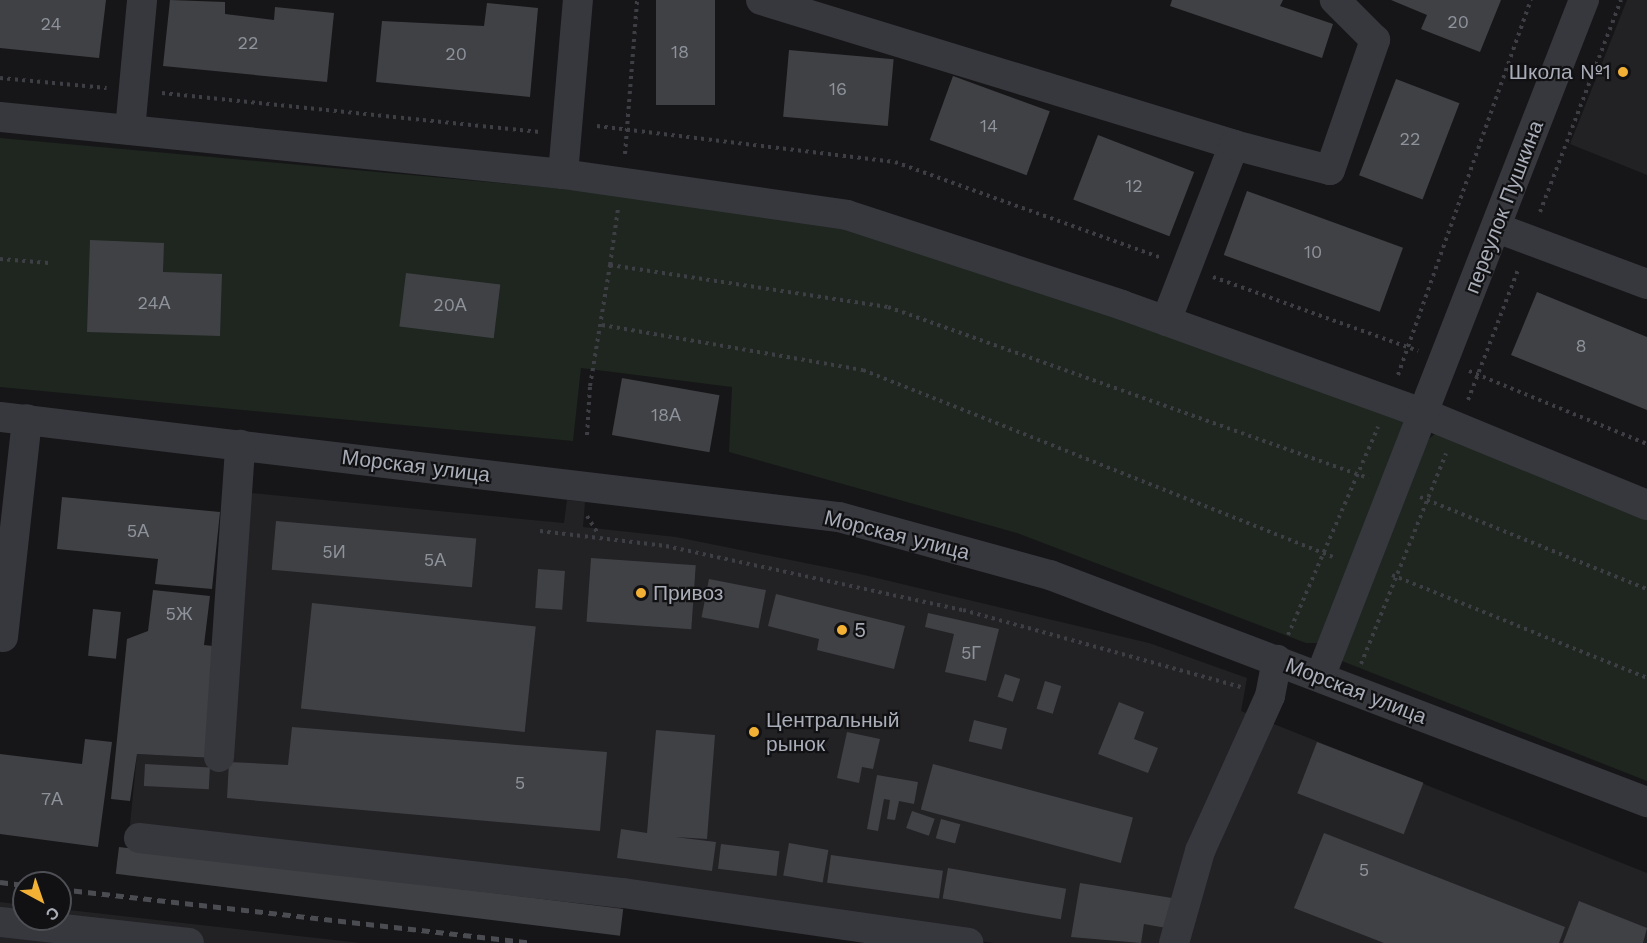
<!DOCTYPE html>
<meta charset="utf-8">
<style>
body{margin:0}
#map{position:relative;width:1647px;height:943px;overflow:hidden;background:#161618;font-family:"Work Sans",sans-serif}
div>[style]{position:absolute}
.built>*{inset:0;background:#222225}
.green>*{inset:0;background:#1e261f}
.building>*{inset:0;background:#404145;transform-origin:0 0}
.path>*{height:4px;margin-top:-2px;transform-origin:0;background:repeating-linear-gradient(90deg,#3d3f44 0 3px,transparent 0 7.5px)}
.minor>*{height:30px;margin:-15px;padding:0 15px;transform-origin:15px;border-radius:15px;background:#37383d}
.rail>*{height:4.5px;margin-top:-2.25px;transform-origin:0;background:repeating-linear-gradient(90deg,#4a4c52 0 8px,transparent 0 14px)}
.dots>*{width:16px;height:16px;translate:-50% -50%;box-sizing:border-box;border:3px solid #111113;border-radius:50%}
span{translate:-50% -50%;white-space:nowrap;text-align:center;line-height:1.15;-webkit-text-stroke:4.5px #111113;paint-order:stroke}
.number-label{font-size:18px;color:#8e929b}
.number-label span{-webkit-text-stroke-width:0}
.poi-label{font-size:21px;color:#a8adb8}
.right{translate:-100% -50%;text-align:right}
.left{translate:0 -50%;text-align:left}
.street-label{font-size:21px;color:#a8adb8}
.north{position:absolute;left:12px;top:871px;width:60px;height:60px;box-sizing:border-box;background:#111113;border:2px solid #4d4f55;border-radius:50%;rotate:140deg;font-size:16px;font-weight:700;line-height:24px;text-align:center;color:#a8adb8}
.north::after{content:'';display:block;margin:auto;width:21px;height:27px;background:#f2b134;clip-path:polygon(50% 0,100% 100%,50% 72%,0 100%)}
</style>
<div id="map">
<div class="built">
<div style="clip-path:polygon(1627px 0,1647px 0,1647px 175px,1570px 144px)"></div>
<div style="clip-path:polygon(240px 492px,564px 523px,567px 500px,585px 502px,583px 527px,676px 537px,860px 574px,1149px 643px,1247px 678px,1241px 711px,1647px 873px,1647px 943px,994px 943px,623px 893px,616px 934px,125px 875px,137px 754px,213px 758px)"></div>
<div style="clip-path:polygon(0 902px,24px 905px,24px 919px,60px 919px,60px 909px,361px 943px,0 943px)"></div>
</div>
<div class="green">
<div style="clip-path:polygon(0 138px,856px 215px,1405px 416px,1404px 426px,1325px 636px,1317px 643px,1306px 643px,1017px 533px,729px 452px,732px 387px,581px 368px,573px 441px,0 387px)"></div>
<div style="clip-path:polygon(1438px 432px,1647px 514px,1647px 781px,1342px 661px,1340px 651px,1428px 439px)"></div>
</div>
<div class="building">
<div style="clip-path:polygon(0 0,106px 0,99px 58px,0 48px)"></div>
<div style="clip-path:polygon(170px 0,225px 2px,225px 14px,274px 20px,275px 7px,334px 13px,327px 82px,163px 66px)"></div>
<div style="left:656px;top:0;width:59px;height:105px"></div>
<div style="clip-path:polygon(1172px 0,1283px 0,1280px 6px,1333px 24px,1322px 58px,1170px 6px)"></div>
<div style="clip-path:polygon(1391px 0,1501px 0,1480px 52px,1421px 29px,1427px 15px)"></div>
<div style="clip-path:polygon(487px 3px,538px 8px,530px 97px,376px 82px,382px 21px,484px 26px)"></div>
<div style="left:789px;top:50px;width:105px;height:67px;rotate:5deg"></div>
<div style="left:953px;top:76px;width:103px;height:68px;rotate:20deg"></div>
<div style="left:1396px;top:79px;width:68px;height:103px;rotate:21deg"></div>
<div style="left:1098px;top:135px;width:103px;height:69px;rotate:21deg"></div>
<div style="left:1247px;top:191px;width:166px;height:68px;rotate:20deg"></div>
<div style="clip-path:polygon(90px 240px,164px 243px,163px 272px,222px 274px,220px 336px,87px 332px)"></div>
<div style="left:406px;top:273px;width:95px;height:54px;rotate:7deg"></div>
<div style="clip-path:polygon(1537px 292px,1647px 337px,1647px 410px,1511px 355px)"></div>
<div style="left:622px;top:378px;width:99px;height:58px;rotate:10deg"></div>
<div style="clip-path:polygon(62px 497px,220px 512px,212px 589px,155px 584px,158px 559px,57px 549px)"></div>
<div style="left:276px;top:521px;width:201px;height:49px;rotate:5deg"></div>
<div style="left:591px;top:558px;width:105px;height:64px;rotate:4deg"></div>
<div style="left:538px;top:569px;width:27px;height:39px;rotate:4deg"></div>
<div style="left:709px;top:579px;width:58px;height:39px;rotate:11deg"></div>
<div style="clip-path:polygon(153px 590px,210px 596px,204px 645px,222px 647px,214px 758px,137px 754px,130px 801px,111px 799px,127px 639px,148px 631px)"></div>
<div style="clip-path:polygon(776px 594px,905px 626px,894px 669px,817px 650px,819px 639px,768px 626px)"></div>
<div style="left:312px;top:603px;width:225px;height:106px;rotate:6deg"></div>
<div style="left:93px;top:609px;width:28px;height:47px;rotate:6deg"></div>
<div style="clip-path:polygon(928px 613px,999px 629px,986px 681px,945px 672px,954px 634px,925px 627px)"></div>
<div style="left:1005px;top:674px;width:16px;height:24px;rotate:18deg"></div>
<div style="left:1045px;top:681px;width:17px;height:29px;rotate:17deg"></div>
<div style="clip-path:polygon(1119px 702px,1144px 712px,1134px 739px,1158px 748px,1148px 773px,1098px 754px)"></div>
<div style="left:974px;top:720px;width:34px;height:22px;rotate:14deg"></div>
<div style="clip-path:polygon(292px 727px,607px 752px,600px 831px,227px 798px,229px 762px,288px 765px)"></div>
<div style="clip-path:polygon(656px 730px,715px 735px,707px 839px,675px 837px,716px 842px,712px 871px,617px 858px,621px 829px,647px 833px)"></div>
<div style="clip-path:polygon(847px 732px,880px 739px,873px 769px,862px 767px,859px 783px,837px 778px)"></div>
<div style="clip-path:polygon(85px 739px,112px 742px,98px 847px,0 834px,0 754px,82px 764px)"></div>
<div style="left:1317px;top:742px;width:114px;height:55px;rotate:21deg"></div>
<div style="left:145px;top:764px;width:65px;height:22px;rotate:3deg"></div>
<div style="left:933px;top:764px;width:207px;height:47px;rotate:15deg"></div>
<div style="clip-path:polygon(877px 775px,918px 782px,914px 804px,899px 801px,895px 820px,887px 819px,890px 800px,884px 799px,878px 831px,867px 829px)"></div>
<div style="left:912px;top:811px;width:24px;height:18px;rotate:19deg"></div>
<div style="left:941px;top:819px;width:20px;height:20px;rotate:15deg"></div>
<div style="clip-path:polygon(1324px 833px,1565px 927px,1559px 943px,1384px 943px,1294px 908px)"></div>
<div style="left:789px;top:843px;width:40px;height:33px;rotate:10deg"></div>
<div style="left:721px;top:844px;width:59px;height:25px;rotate:7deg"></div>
<div style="left:119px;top:847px;width:508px;height:27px;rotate:7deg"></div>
<div style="left:831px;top:855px;width:113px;height:28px;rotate:8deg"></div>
<div style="left:948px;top:868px;width:120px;height:31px;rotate:10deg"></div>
<div style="clip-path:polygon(1080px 883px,1178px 899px,1172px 929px,1144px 924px,1141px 943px,1071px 937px)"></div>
<div style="clip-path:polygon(1579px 901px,1647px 928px,1643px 943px,1563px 943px)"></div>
</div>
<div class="path">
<div style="left:0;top:78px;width:107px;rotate:5.3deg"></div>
<div style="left:162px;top:93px;width:380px;rotate:5.9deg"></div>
<div style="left:597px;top:126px;width:300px;rotate:6.9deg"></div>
<div style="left:895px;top:162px;width:283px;rotate:19.8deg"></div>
<div style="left:625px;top:154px;width:154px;rotate:-85.5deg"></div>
<div style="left:1540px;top:212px;width:227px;rotate:-69.1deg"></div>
<div style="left:0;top:259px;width:49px;rotate:4.7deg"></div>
<div style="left:610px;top:265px;width:57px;rotate:-81.9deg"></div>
<div style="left:1213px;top:277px;width:218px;rotate:19.8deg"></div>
<div style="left:602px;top:325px;width:265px;rotate:9.8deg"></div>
<div style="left:863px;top:370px;width:509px;rotate:21.68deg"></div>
<div style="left:1469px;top:371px;width:192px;rotate:22.3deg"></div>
<div style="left:1398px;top:375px;width:398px;rotate:-70.5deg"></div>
<div style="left:1468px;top:400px;width:142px;rotate:-69deg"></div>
<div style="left:587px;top:435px;width:49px;rotate:-86.5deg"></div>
<div style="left:590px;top:386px;width:123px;rotate:-80.6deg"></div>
<div style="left:610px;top:265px;width:281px;rotate:8.6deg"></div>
<div style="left:888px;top:307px;width:510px;rotate:19.61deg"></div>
<div style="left:1420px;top:497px;width:245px;rotate:22.1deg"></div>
<div style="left:587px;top:516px;width:22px;rotate:58deg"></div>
<div style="left:540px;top:531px;width:127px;rotate:6.8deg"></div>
<div style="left:666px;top:546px;width:304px;rotate:12.2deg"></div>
<div style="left:963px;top:610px;width:292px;rotate:15.5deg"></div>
<div style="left:1392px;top:575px;width:275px;rotate:22deg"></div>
<div style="left:1288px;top:635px;width:227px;rotate:-66.6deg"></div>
<div style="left:1361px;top:664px;width:227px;rotate:-68deg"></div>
</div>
<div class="minor">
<div style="left:761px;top:0;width:495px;rotate:17deg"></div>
<div style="left:0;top:117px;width:566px;rotate:5.78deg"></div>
<div style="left:563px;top:174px;width:287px;rotate:8.2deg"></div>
<div style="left:847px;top:215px;width:289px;rotate:18.1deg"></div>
<div style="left:1122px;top:305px;width:322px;rotate:19.8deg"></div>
<div style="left:1425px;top:414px;width:240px;rotate:22.3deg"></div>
<div style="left:130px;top:130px;width:131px;rotate:-84.7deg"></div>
<div style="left:563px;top:174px;width:175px;rotate:-85.1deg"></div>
<div style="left:1497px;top:228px;width:160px;rotate:20.5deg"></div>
<div style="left:1166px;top:321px;width:189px;rotate:-68.9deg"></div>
<div style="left:1234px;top:145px;width:99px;rotate:14.6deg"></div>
<div style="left:1330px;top:170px;width:138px;rotate:-70.9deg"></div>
<div style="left:1375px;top:40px;width:57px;rotate:-135deg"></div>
<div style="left:0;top:417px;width:845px;rotate:6.8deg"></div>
<div style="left:839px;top:517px;width:219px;rotate:15.4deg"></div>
<div style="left:1050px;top:575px;width:639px;rotate:20.82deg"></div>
<div style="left:3px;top:637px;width:219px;rotate:-83.7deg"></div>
<div style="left:1320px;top:677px;width:727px;rotate:-68.7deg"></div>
<div style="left:219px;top:757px;width:313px;rotate:-86.1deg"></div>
<div style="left:139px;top:838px;width:487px;rotate:6.5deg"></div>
<div style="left:623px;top:893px;width:349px;rotate:8.2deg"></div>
<div style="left:0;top:922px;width:190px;rotate:6.3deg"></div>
<div style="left:1174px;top:943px;width:96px;rotate:-74.2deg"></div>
<div style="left:1200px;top:851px;width:170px;rotate:-65.7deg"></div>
<div style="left:1270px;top:696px;width:37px;rotate:-79deg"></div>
</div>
<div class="rail">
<div style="left:0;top:882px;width:24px;rotate:7deg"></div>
<div style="left:60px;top:889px;width:474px;rotate:6.5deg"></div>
</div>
<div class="dots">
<div style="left:1623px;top:72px;background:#f2b134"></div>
<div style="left:641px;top:593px;background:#f2b134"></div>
<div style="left:842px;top:630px;background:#f2b134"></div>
<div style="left:754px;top:732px;background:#f2b134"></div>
</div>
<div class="number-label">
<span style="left:1458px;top:22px">20</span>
<span style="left:51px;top:24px">24</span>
<span style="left:248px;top:43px">22</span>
<span style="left:680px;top:52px">18</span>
<span style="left:456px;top:54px">20</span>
<span style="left:838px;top:89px">16</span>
<span style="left:989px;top:126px">14</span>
<span style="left:1410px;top:139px">22</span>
<span style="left:1134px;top:186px">12</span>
<span style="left:1313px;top:252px">10</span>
<span style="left:154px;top:303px">24А</span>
<span style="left:450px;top:305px">20А</span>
<span style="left:1581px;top:346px">8</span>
<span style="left:666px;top:415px">18А</span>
<span style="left:138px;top:531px">5А</span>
<span style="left:334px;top:552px">5И</span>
<span style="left:435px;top:560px">5А</span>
<span style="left:179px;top:614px">5Ж</span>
<span style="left:971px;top:653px">5Г</span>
<span style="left:520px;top:783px">5</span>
<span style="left:52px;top:799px">7А</span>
<span style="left:1364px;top:870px">5</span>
</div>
<div class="poi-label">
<span class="right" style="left:1611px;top:72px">Школа №1</span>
<span class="left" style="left:653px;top:593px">Привоз</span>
<span class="left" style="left:854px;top:630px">5</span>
<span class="left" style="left:766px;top:732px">Центральный<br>рынок</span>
</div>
<div class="street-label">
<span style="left:1504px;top:207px;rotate:-69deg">переулок Пушкина</span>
<span style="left:416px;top:466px;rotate:7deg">Морская улица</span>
<span style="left:897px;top:535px;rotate:14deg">Морская улица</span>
<span style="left:1356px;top:691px;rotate:21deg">Морская улица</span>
</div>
<div class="north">С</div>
</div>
